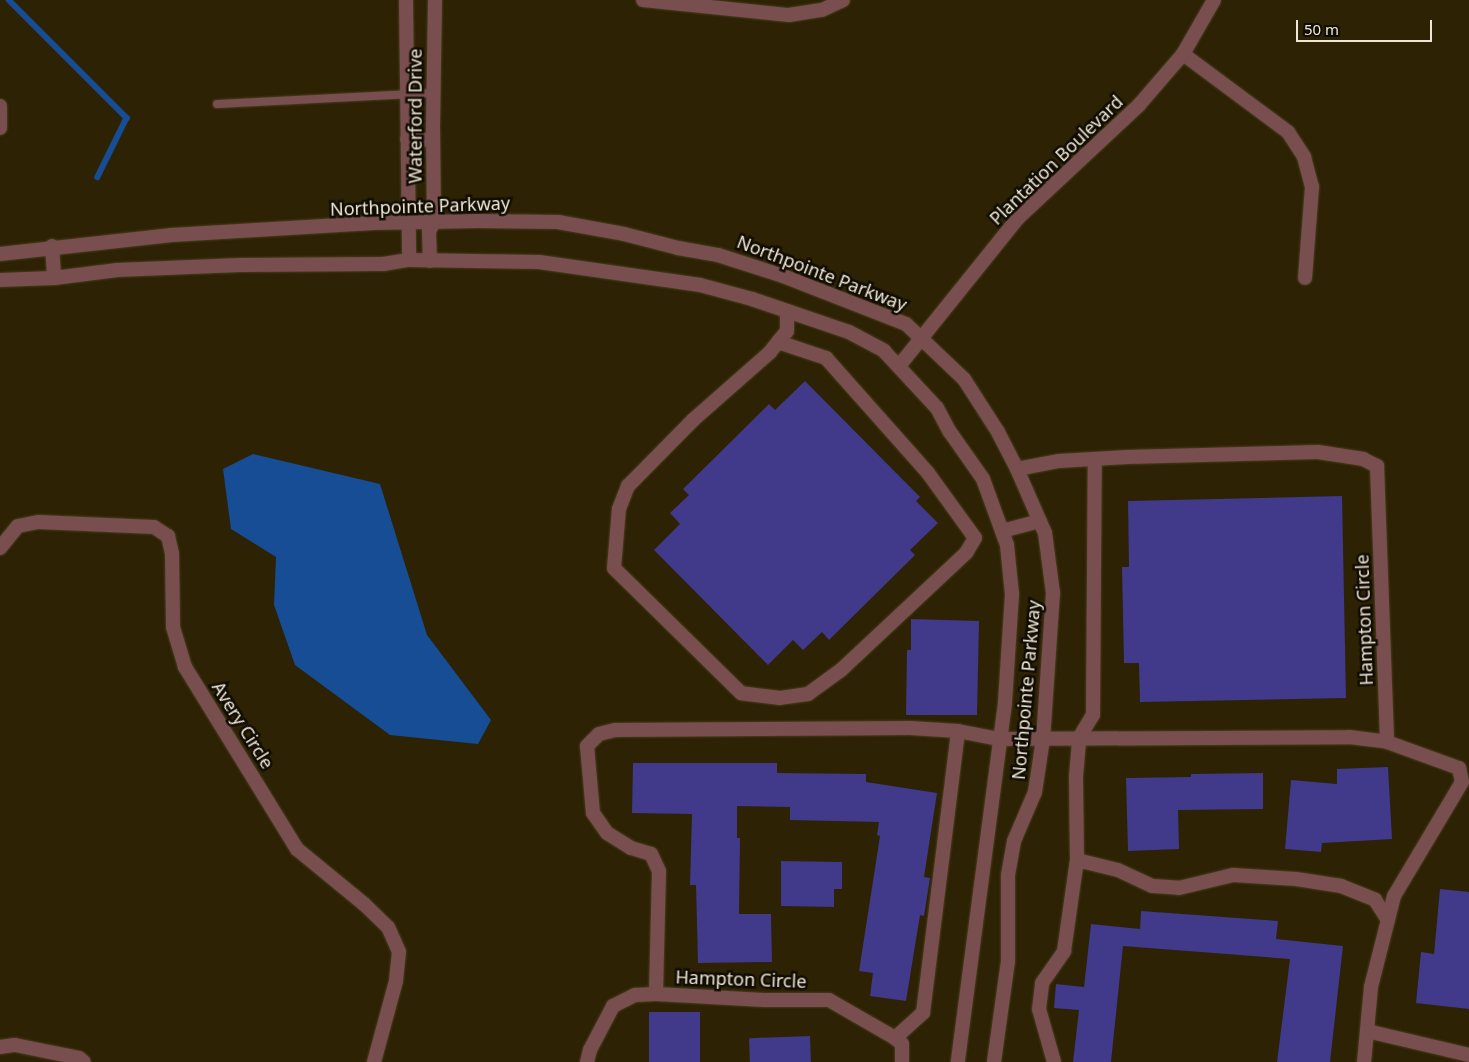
<!DOCTYPE html>
<style>
body{margin:0}
#map{position:relative;width:1469px;height:1062px;overflow:hidden;background:#2d2203;font-family:"Noto Sans",sans-serif}
div>[style]{position:absolute}
.water>*{inset:0;background:#164d94}
.stream>*{height:5.5px;margin:-2.75px;padding:0 2.75px;transform-origin:2.75px;border-radius:2.75px;background:#164d94}
.building>*{inset:0;background:#413989;transform-origin:0 0}
.roads{filter:drop-shadow(0 0 1px #483e20) drop-shadow(0 0 1px #483e20)}
.service>*{height:8px;margin:-4px;padding:0 4px;transform-origin:4px;border-radius:4px;background:#794e4f}
.minor>*{height:14px;margin:-7px;padding:0 7px;transform-origin:7px;border-radius:7px;background:#794e4f}
span{translate:-50% -50%;white-space:nowrap;text-align:center;line-height:1.15;-webkit-text-stroke:5px #110c03;paint-order:stroke}
.street-label{font-size:18px;color:#eee7d5}
.scale{position:absolute;left:1296px;top:20px;width:136px;height:22px;box-sizing:border-box;border:2px solid #eee7d5;border-top:0;padding-left:6px;font-size:15px;line-height:18px;white-space:nowrap;color:#eee7d5;-webkit-text-stroke:4px #110c03;paint-order:stroke}
</style>
<div id="map">
<div class="water">
<div style="clip-path:polygon(253px 454px,380px 484px,427px 635px,491px 720px,478px 744px,390px 735px,295px 665px,274px 605px,276px 557px,231px 529px,223px 469px)"></div>
</div>
<div class="stream">
<div style="left:9px;top:0;width:167px;rotate:45deg"></div>
<div style="left:127px;top:118px;width:66px;rotate:116.2deg"></div>
</div>
<div class="building">
<div style="clip-path:polygon(805px 381px,920px 497px,916px 501px,938px 523px,910px 550px,915px 555px,829px 640px,822px 632px,803px 650px,793px 640px,768px 665px,654px 550px,680px 524px,670px 513px,689px 495px,683px 489px,769px 404px,775px 410px)"></div>
<div style="clip-path:polygon(1342px 496px,1346px 698px,1140px 702px,1139px 663px,1124px 663px,1122px 567px,1129px 567px,1128px 501px)"></div>
<div style="clip-path:polygon(911px 619px,979px 621px,977px 715px,906px 715px,907px 650px,911px 650px)"></div>
<div style="clip-path:polygon(633px 763px,777px 763px,777px 773px,866px 774px,866px 782px,937px 793px,924px 877px,930px 878px,924px 916px,920px 915px,906px 1001px,870px 996px,873px 973px,859px 971px,880px 836px,877px 835px,879px 822px,790px 820px,790px 807px,737px 806px,737px 838px,740px 838px,739px 914px,771px 914px,772px 962px,698px 963px,696px 885px,690px 885px,692px 814px,632px 813px)"></div>
<div style="clip-path:polygon(1388px 767px,1392px 839px,1322px 843px,1321px 852px,1285px 849px,1291px 780px,1337px 784px,1337px 769px)"></div>
<div style="clip-path:polygon(1263px 773px,1263px 809px,1178px 810px,1179px 849px,1128px 851px,1126px 778px,1191px 777px,1191px 774px)"></div>
<div style="clip-path:polygon(781px 861px,842px 862px,842px 889px,834px 889px,834px 907px,781px 906px)"></div>
<div style="clip-path:polygon(1440px 889px,1469px 892px,1469px 1009px,1416px 1003px,1421px 952px,1434px 954px)"></div>
<div style="clip-path:polygon(1141px 911px,1278px 921px,1276px 939px,1343px 946px,1330px 1062px,1277px 1062px,1290px 959px,1123px 946px,1111px 1062px,1073px 1062px,1079px 1010px,1054px 1008px,1056px 984px,1084px 987px,1091px 924px,1140px 929px)"></div>
<div style="left:700px;top:1012px;width:50px;height:51px;rotate:90deg"></div>
<div style="left:810px;top:1036px;width:26px;height:61px;rotate:88deg"></div>
</div>
<div class="roads">
<div class="service">
<div style="left:217px;top:104px;width:216px;rotate:-2.9deg"></div>
</div>
<div class="minor">
<div style="left:406px;top:0;width:260px;rotate:89.3deg"></div>
<div style="left:643px;top:0;width:147px;rotate:5.9deg"></div>
<div style="left:789px;top:15px;width:33px;rotate:-9deg"></div>
<div style="left:822px;top:10px;width:23px;rotate:-25deg"></div>
<div style="left:1183px;top:54px;width:131px;rotate:36.6deg"></div>
<div style="left:1288px;top:132px;width:30px;rotate:57deg"></div>
<div style="left:1304px;top:157px;width:31px;rotate:75deg"></div>
<div style="left:1312px;top:187px;width:91px;rotate:94.4deg"></div>
<div style="left:0;top:106px;width:22px;rotate:90deg"></div>
<div style="left:407px;top:139px;width:26px;rotate:2deg"></div>
<div style="left:52px;top:246px;width:32px;rotate:86deg"></div>
<div style="left:0;top:254px;width:173px;rotate:-6.3deg"></div>
<div style="left:172px;top:235px;width:202px;rotate:-3.4deg"></div>
<div style="left:374px;top:223px;width:104px;rotate:-1.1deg"></div>
<div style="left:478px;top:221px;width:80px;rotate:0.7deg"></div>
<div style="left:558px;top:222px;width:67px;rotate:10.3deg"></div>
<div style="left:624px;top:234px;width:56px;rotate:14.5deg"></div>
<div style="left:678px;top:248px;width:41px;rotate:9.9deg"></div>
<div style="left:718px;top:255px;width:68px;rotate:17.9deg"></div>
<div style="left:783px;top:276px;width:132px;rotate:21.3deg"></div>
<div style="left:906px;top:324px;width:80px;rotate:43.5deg"></div>
<div style="left:964px;top:379px;width:63px;rotate:57.3deg"></div>
<div style="left:998px;top:432px;width:42px;rotate:62.8deg"></div>
<div style="left:1017px;top:469px;width:70px;rotate:66.4deg"></div>
<div style="left:1045px;top:533px;width:61px;rotate:82.4deg"></div>
<div style="left:1053px;top:593px;width:146px;rotate:93.9deg"></div>
<div style="left:1043px;top:739px;width:54px;rotate:98.6deg"></div>
<div style="left:1035px;top:792px;width:53px;rotate:113.2deg"></div>
<div style="left:1014px;top:841px;width:35px;rotate:100deg"></div>
<div style="left:1008px;top:875px;width:86px;rotate:90deg"></div>
<div style="left:1008px;top:961px;width:102px;rotate:97.9deg"></div>
<div style="left:430px;top:261px;width:30px;rotate:-92deg"></div>
<div style="left:429px;top:231px;width:10px;rotate:-61deg"></div>
<div style="left:434px;top:222px;width:95px;rotate:-90.6deg"></div>
<div style="left:433px;top:127px;width:127px;rotate:-89.1deg"></div>
<div style="left:0;top:280px;width:54px;rotate:-2.1deg"></div>
<div style="left:54px;top:278px;width:64px;rotate:-7.2deg"></div>
<div style="left:117px;top:270px;width:123px;rotate:-2.3deg"></div>
<div style="left:240px;top:265px;width:143px;rotate:-0.4deg"></div>
<div style="left:383px;top:264px;width:26px;rotate:-9deg"></div>
<div style="left:409px;top:260px;width:130px;rotate:0.9deg"></div>
<div style="left:539px;top:262px;width:163px;rotate:8.1deg"></div>
<div style="left:700px;top:285px;width:54px;rotate:15.1deg"></div>
<div style="left:752px;top:299px;width:102px;rotate:18.8deg"></div>
<div style="left:849px;top:332px;width:40px;rotate:28deg"></div>
<div style="left:884px;top:351px;width:78px;rotate:47.1deg"></div>
<div style="left:937px;top:408px;width:27px;rotate:62deg"></div>
<div style="left:950px;top:432px;width:57px;rotate:54.9deg"></div>
<div style="left:983px;top:479px;width:70px;rotate:70deg"></div>
<div style="left:1007px;top:545px;width:49px;rotate:84.2deg"></div>
<div style="left:1012px;top:594px;width:109px;rotate:93.7deg"></div>
<div style="left:1005px;top:703px;width:362px;rotate:97.5deg"></div>
<div style="left:778px;top:342px;width:51px;rotate:18.4deg"></div>
<div style="left:826px;top:358px;width:154px;rotate:48.4deg"></div>
<div style="left:928px;top:473px;width:80px;rotate:54.1deg"></div>
<div style="left:975px;top:538px;width:17px;rotate:121deg"></div>
<div style="left:966px;top:553px;width:171px;rotate:136.9deg"></div>
<div style="left:841px;top:670px;width:41px;rotate:144deg"></div>
<div style="left:808px;top:694px;width:28px;rotate:172deg"></div>
<div style="left:780px;top:698px;width:39px;rotate:-173deg"></div>
<div style="left:741px;top:693px;width:178px;rotate:-135.5deg"></div>
<div style="left:614px;top:568px;width:59px;rotate:-85.2deg"></div>
<div style="left:619px;top:509px;width:25px;rotate:-69deg"></div>
<div style="left:628px;top:486px;width:93px;rotate:-45.4deg"></div>
<div style="left:693px;top:420px;width:103px;rotate:-41.4deg"></div>
<div style="left:770px;top:352px;width:13px;rotate:-51deg"></div>
<div style="left:778px;top:342px;width:14px;rotate:-51deg"></div>
<div style="left:787px;top:331px;width:20px;rotate:-90deg"></div>
<div style="left:899px;top:366px;width:191px;rotate:-51.2deg"></div>
<div style="left:1019px;top:217px;width:164px;rotate:-43deg"></div>
<div style="left:1139px;top:105px;width:67px;rotate:-49.2deg"></div>
<div style="left:1183px;top:54px;width:62px;rotate:-60.1deg"></div>
<div style="left:1017px;top:469px;width:43px;rotate:-10.8deg"></div>
<div style="left:1059px;top:461px;width:68px;rotate:-3.4deg"></div>
<div style="left:1127px;top:457px;width:191px;rotate:-1.5deg"></div>
<div style="left:1318px;top:452px;width:46px;rotate:8.8deg"></div>
<div style="left:1363px;top:459px;width:16px;rotate:27deg"></div>
<div style="left:1377px;top:466px;width:276px;rotate:87.9deg"></div>
<div style="left:1387px;top:742px;width:77px;rotate:19.9deg"></div>
<div style="left:1459px;top:768px;width:14px;rotate:78deg"></div>
<div style="left:1462px;top:782px;width:133px;rotate:120.8deg"></div>
<div style="left:1394px;top:896px;width:94px;rotate:104.2deg"></div>
<div style="left:1371px;top:987px;width:75px;rotate:95.3deg"></div>
<div style="left:1002px;top:531px;width:39px;rotate:-15deg"></div>
<div style="left:0;top:548px;width:28px;rotate:-51deg"></div>
<div style="left:18px;top:526px;width:20px;rotate:-11deg"></div>
<div style="left:38px;top:522px;width:116px;rotate:2.5deg"></div>
<div style="left:154px;top:527px;width:17px;rotate:33deg"></div>
<div style="left:168px;top:536px;width:17px;rotate:77deg"></div>
<div style="left:172px;top:553px;width:74px;rotate:89.2deg"></div>
<div style="left:173px;top:627px;width:42px;rotate:73.3deg"></div>
<div style="left:185px;top:667px;width:214px;rotate:58.4deg"></div>
<div style="left:297px;top:849px;width:87px;rotate:39.4deg"></div>
<div style="left:364px;top:904px;width:33px;rotate:44deg"></div>
<div style="left:388px;top:927px;width:27px;rotate:66deg"></div>
<div style="left:399px;top:952px;width:29px;rotate:96deg"></div>
<div style="left:396px;top:981px;width:84px;rotate:105.2deg"></div>
<div style="left:1077px;top:860px;width:42px;rotate:13.7deg"></div>
<div style="left:1118px;top:870px;width:38px;rotate:25deg"></div>
<div style="left:1153px;top:886px;width:26px;rotate:4deg"></div>
<div style="left:1179px;top:888px;width:56px;rotate:-13.5deg"></div>
<div style="left:1233px;top:875px;width:63px;rotate:3.6deg"></div>
<div style="left:1296px;top:879px;width:46px;rotate:8.8deg"></div>
<div style="left:1341px;top:886px;width:37px;rotate:22deg"></div>
<div style="left:1375px;top:900px;width:24px;rotate:57deg"></div>
<div style="left:656px;top:994px;width:123px;rotate:-88.6deg"></div>
<div style="left:659px;top:871px;width:19px;rotate:-115deg"></div>
<div style="left:651px;top:854px;width:21px;rotate:-163deg"></div>
<div style="left:631px;top:848px;width:28px;rotate:-148deg"></div>
<div style="left:607px;top:833px;width:24px;rotate:-125deg"></div>
<div style="left:593px;top:813px;width:67px;rotate:-95.1deg"></div>
<div style="left:587px;top:746px;width:17px;rotate:-45deg"></div>
<div style="left:599px;top:734px;width:16px;rotate:-14deg"></div>
<div style="left:615px;top:730px;width:295px;rotate:-0.4deg"></div>
<div style="left:910px;top:728px;width:48px;rotate:3.6deg"></div>
<div style="left:958px;top:731px;width:42px;rotate:11deg"></div>
<div style="left:999px;top:739px;width:350px;rotate:-0.3deg"></div>
<div style="left:1349px;top:737px;width:38px;rotate:7deg"></div>
<div style="left:1367px;top:1031px;width:105px;rotate:13.2deg"></div>
<div style="left:895px;top:1038px;width:38px;rotate:-42deg"></div>
<div style="left:923px;top:1013px;width:284px;rotate:-82.9deg"></div>
<div style="left:0;top:1047px;width:15px;rotate:-8deg"></div>
<div style="left:15px;top:1045px;width:65px;rotate:11.5deg"></div>
<div style="left:79px;top:1058px;width:6px;rotate:39deg"></div>
<div style="left:587px;top:1062px;width:12px;rotate:-76deg"></div>
<div style="left:590px;top:1050px;width:50px;rotate:-62.4deg"></div>
<div style="left:613px;top:1006px;width:25px;rotate:-27deg"></div>
<div style="left:635px;top:995px;width:21px;rotate:-3deg"></div>
<div style="left:656px;top:994px;width:108px;rotate:3.2deg"></div>
<div style="left:764px;top:1000px;width:65px"></div>
<div style="left:829px;top:1000px;width:76px;rotate:29.9deg"></div>
<div style="left:895px;top:1038px;width:9px;rotate:41deg"></div>
<div style="left:902px;top:1044px;width:18px;rotate:90deg"></div>
<div style="left:1054px;top:1062px;width:55px;rotate:-105.8deg"></div>
<div style="left:1039px;top:1009px;width:26px;rotate:-83deg"></div>
<div style="left:1042px;top:983px;width:39px;rotate:-55deg"></div>
<div style="left:1064px;top:951px;width:92px;rotate:-81.9deg"></div>
<div style="left:1077px;top:860px;width:84px;rotate:-90.7deg"></div>
<div style="left:1076px;top:776px;width:38px;rotate:-85deg"></div>
<div style="left:1079px;top:738px;width:27px;rotate:-59deg"></div>
<div style="left:1093px;top:715px;width:256px;rotate:-89.6deg"></div>
</div>
</div>
<div class="street-label">
<span style="left:415px;top:116px;rotate:-90deg">Waterford Drive</span>
<span style="left:1056px;top:160px;rotate:-44deg">Plantation Boulevard</span>
<span style="left:420px;top:206px;rotate:-2deg">Northpointe Parkway</span>
<span style="left:822px;top:273px;rotate:21deg">Northpointe Parkway</span>
<span style="left:1364px;top:620px;rotate:-92deg">Hampton Circle</span>
<span style="left:1026px;top:690px;rotate:-85deg">Northpointe Parkway</span>
<span style="left:243px;top:725px;rotate:58deg">Avery Circle</span>
<span style="left:741px;top:979px;rotate:2deg">Hampton Circle</span>
</div>
<div class="scale">50 m</div>
</div>
